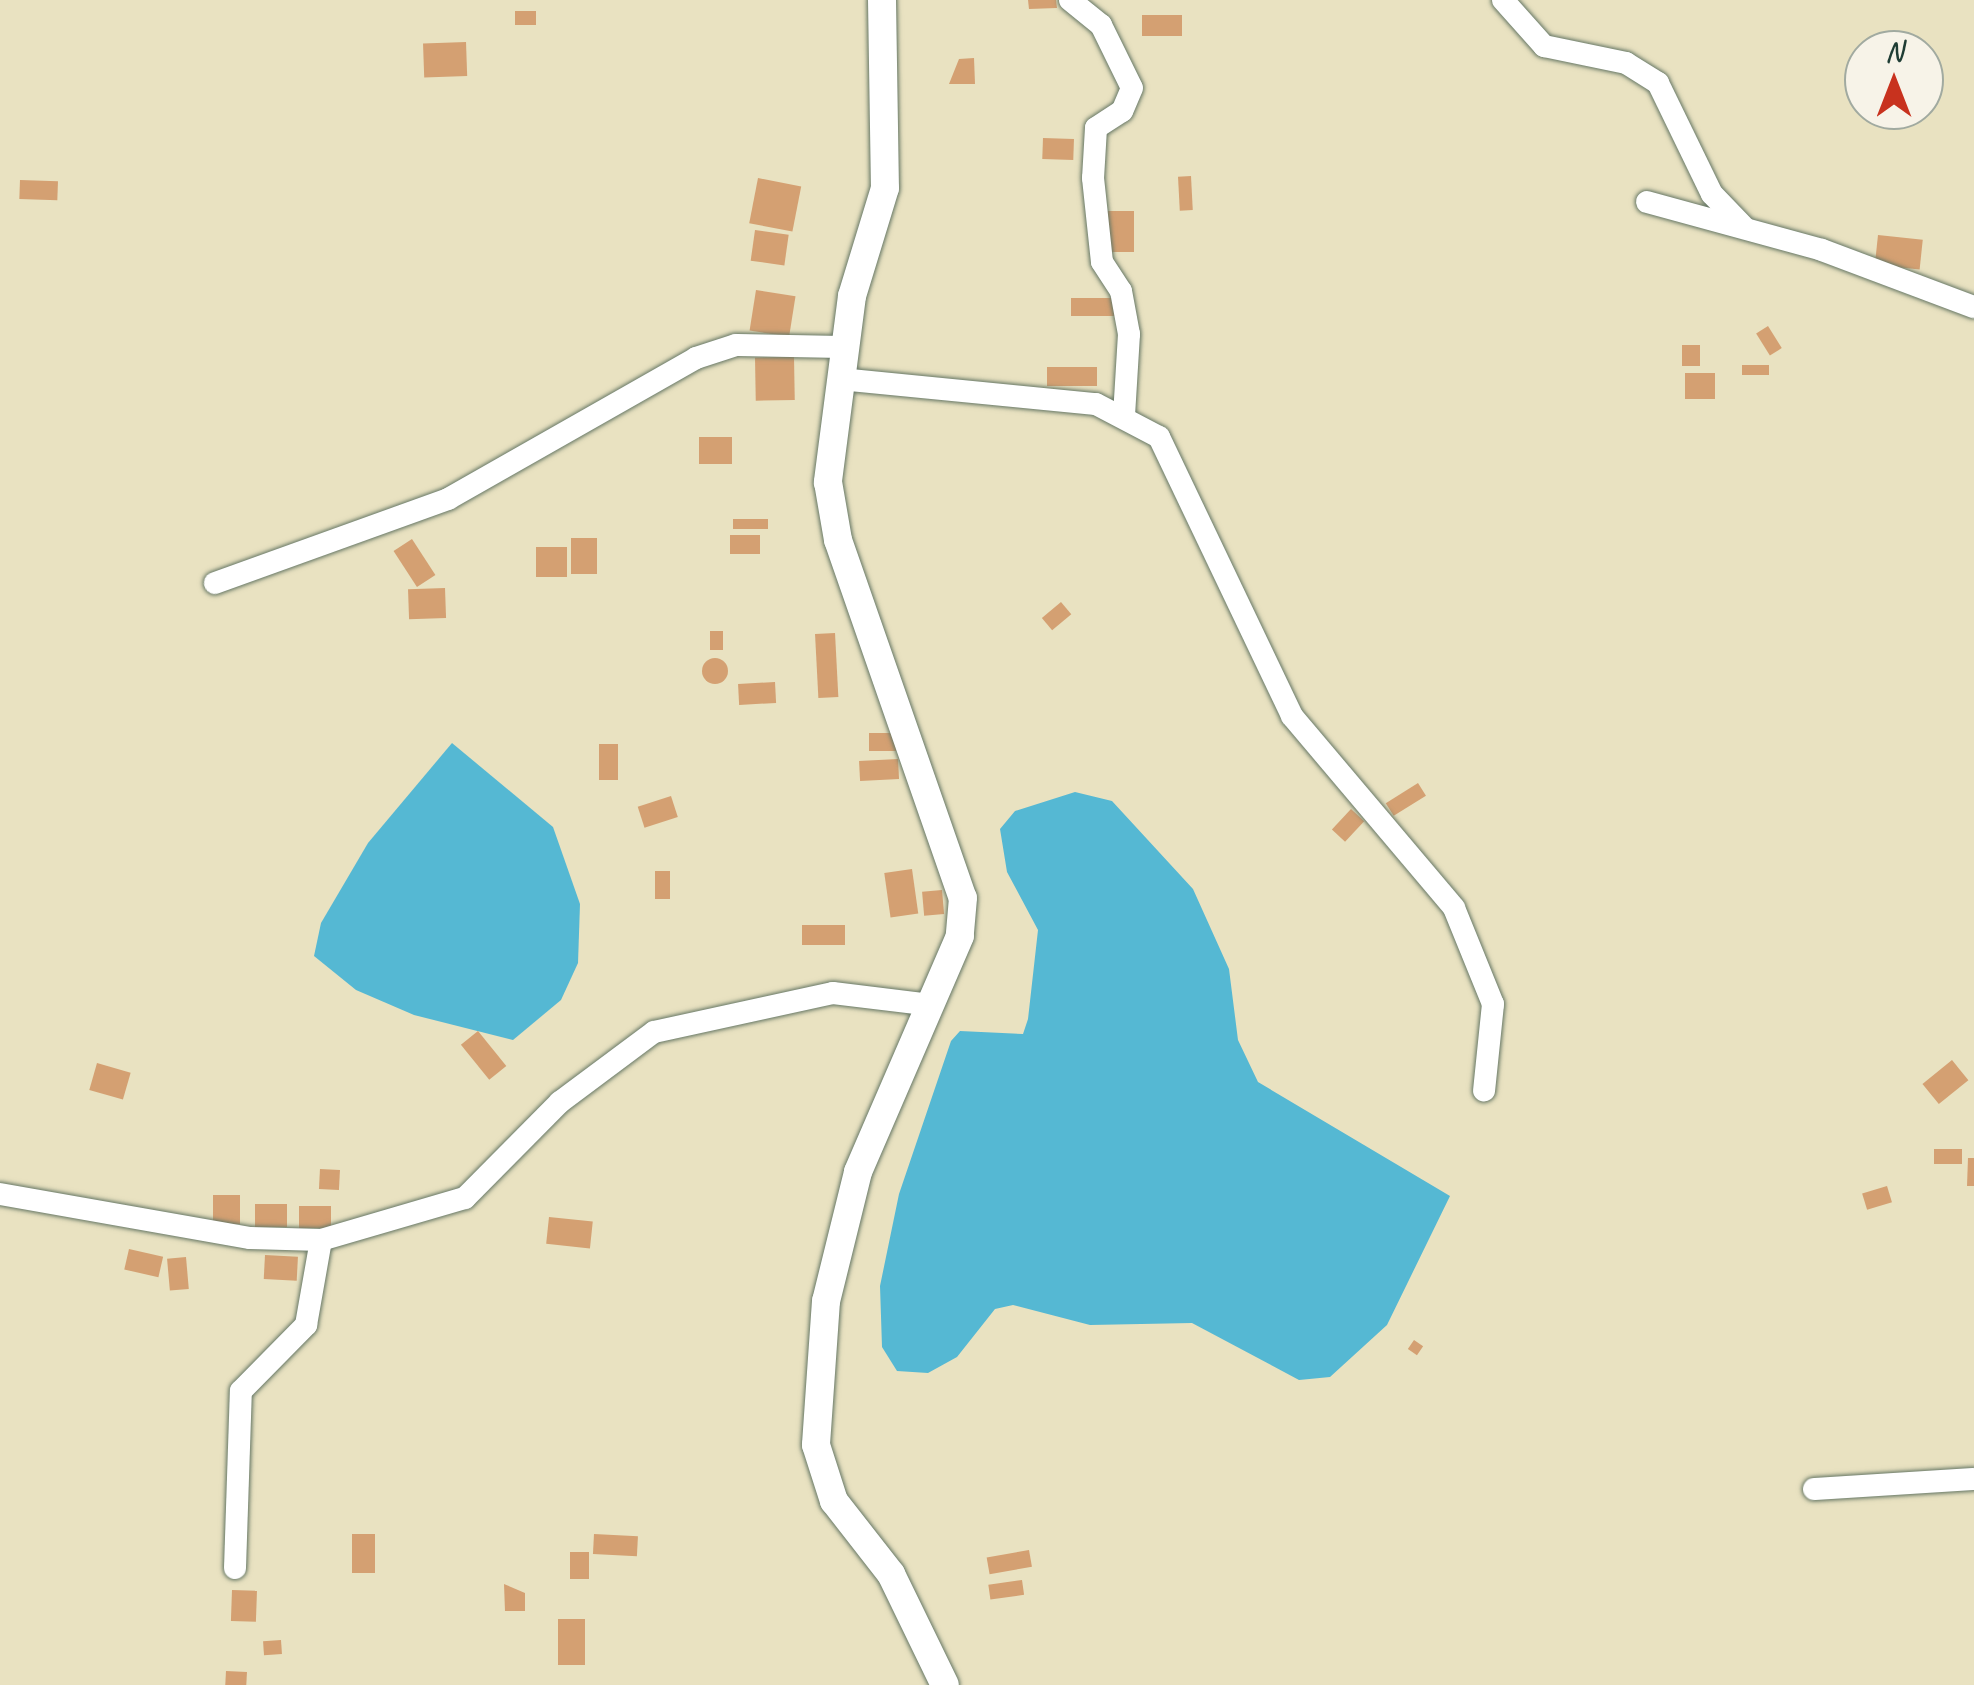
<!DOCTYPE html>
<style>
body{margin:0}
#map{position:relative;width:1974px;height:1685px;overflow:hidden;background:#e9e2c1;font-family:Caveat,sans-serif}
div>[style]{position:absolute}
.water>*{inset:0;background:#55b8d3}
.building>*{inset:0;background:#d4a072;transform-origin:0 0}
.round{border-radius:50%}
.roads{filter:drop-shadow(0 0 2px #667765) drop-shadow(0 0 2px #667765)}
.minor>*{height:22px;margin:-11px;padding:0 11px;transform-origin:11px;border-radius:11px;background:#fff}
.tertiary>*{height:28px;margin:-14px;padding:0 14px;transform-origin:14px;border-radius:14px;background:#fff}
span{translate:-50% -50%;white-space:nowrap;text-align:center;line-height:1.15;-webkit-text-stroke:8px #f7f3e8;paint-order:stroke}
.north{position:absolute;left:1844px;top:30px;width:100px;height:100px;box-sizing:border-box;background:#f7f3e8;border:2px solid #a1aaa0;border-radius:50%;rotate:0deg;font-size:28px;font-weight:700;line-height:40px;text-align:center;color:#1f3d34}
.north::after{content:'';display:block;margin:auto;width:35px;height:45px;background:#c8321e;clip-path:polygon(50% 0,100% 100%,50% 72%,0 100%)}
</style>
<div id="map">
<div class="water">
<div style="clip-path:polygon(452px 743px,553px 827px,580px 904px,578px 963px,561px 1000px,513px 1040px,414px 1015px,356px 990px,314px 956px,321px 923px,368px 843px)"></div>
<div style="clip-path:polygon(1075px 792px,1112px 801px,1193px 889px,1229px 969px,1238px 1040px,1258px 1082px,1450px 1196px,1387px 1325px,1330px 1377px,1299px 1380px,1192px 1323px,1090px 1325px,1013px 1305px,995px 1309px,957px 1357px,928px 1373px,897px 1371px,882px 1347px,880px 1286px,899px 1194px,951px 1041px,960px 1031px,1023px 1034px,1028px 1019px,1038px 930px,1007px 872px,1000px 829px,1015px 811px)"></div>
</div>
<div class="building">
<div style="clip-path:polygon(1028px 0,1056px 0,1057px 8px,1029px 9px)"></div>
<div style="left:515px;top:11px;width:21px;height:14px"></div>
<div style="left:1142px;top:15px;width:40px;height:21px"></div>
<div style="left:466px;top:42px;width:34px;height:43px;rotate:88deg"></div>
<div style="clip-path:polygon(974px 58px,975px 84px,949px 84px,959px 59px)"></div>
<div style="left:1043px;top:138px;width:31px;height:21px;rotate:2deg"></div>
<div style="left:1191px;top:176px;width:34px;height:13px;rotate:87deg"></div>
<div style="left:758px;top:178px;width:44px;height:46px;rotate:11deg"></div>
<div style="left:20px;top:180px;width:38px;height:19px;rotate:2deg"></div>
<div style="left:1107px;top:211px;width:27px;height:41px"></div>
<div style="left:755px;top:230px;width:34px;height:31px;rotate:8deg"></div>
<div style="left:1878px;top:235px;width:45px;height:30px;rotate:6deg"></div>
<div style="left:756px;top:290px;width:40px;height:41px;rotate:9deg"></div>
<div style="left:1071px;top:298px;width:44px;height:18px"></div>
<div style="left:1768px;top:326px;width:26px;height:14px;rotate:58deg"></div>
<div style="left:1682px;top:345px;width:18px;height:21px"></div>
<div style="left:794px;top:357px;width:43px;height:39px;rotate:89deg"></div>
<div style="left:1769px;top:365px;width:10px;height:27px;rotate:90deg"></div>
<div style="left:1047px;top:367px;width:50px;height:19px"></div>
<div style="left:1685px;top:373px;width:30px;height:26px"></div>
<div style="left:732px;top:437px;width:27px;height:33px;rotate:90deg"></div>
<div style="left:768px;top:519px;width:10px;height:35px;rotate:90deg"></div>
<div style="left:730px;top:535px;width:30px;height:19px"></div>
<div style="left:597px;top:538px;width:36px;height:26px;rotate:90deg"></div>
<div style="left:412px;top:539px;width:43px;height:22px;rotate:57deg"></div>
<div style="left:567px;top:547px;width:30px;height:31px;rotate:90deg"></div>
<div style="left:445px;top:588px;width:30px;height:37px;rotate:88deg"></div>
<div style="left:1061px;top:602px;width:16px;height:25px;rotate:50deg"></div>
<div style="left:710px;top:631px;width:13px;height:19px"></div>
<div style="left:835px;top:633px;width:64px;height:20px;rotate:87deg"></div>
<div class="round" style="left:702px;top:658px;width:26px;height:26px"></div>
<div style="left:775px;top:682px;width:21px;height:37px;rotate:87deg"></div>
<div style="left:896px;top:733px;width:18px;height:27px;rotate:90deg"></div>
<div style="left:599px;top:744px;width:19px;height:36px"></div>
<div style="left:898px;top:759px;width:20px;height:39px;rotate:87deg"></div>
<div style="left:1418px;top:783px;width:15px;height:38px;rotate:58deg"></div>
<div style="left:671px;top:796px;width:22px;height:35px;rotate:72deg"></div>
<div style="left:1351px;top:809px;width:18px;height:28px;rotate:43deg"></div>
<div style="left:912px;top:869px;width:45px;height:28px;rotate:82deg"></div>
<div style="left:655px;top:871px;width:15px;height:28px"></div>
<div style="left:942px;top:890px;width:24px;height:20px;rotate:85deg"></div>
<div style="left:845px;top:925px;width:20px;height:43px;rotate:90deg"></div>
<div style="left:478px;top:1031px;width:45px;height:22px;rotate:51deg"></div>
<div style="left:1952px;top:1060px;width:26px;height:38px;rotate:51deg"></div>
<div style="left:97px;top:1063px;width:35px;height:28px;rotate:16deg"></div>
<div style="left:1962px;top:1149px;width:15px;height:28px;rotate:90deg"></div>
<div style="clip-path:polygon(1968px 1158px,1974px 1158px,1974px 1186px,1967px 1186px)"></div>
<div style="left:320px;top:1169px;width:20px;height:20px;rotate:3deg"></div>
<div style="left:1887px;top:1186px;width:17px;height:26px;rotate:73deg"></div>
<div style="left:213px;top:1195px;width:27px;height:29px"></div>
<div style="left:255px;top:1204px;width:32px;height:23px"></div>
<div style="left:299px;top:1206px;width:32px;height:22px"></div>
<div style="left:549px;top:1217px;width:44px;height:27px;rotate:6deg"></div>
<div style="left:129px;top:1249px;width:35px;height:21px;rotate:13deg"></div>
<div style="left:265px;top:1255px;width:33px;height:24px;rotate:3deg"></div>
<div style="left:186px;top:1257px;width:32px;height:19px;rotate:85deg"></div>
<div style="left:1414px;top:1340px;width:11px;height:11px;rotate:34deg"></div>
<div style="left:352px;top:1534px;width:23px;height:39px"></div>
<div style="left:594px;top:1534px;width:44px;height:20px;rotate:3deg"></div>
<div style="left:1029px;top:1550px;width:17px;height:43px;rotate:80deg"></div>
<div style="left:570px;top:1552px;width:19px;height:27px"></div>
<div style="left:1022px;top:1580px;width:15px;height:34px;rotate:82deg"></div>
<div style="clip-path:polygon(504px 1584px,525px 1593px,525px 1611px,505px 1611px)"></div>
<div style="left:232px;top:1590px;width:25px;height:31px;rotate:2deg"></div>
<div style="left:558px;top:1619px;width:27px;height:46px"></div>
<div style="left:281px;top:1640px;width:14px;height:18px;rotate:86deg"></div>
<div style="left:226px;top:1671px;width:21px;height:14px;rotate:3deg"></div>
</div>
<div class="roads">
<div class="minor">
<div style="left:1070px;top:0;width:40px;rotate:39deg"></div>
<div style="left:1101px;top:25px;width:70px;rotate:63.8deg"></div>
<div style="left:1132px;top:88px;width:25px;rotate:113deg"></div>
<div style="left:1122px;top:111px;width:31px;rotate:147deg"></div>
<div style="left:1096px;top:128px;width:50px;rotate:93.4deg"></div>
<div style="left:1093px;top:178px;width:84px;rotate:83.9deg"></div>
<div style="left:1102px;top:262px;width:35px;rotate:57deg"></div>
<div style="left:1121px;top:291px;width:44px;rotate:79.5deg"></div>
<div style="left:1129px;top:334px;width:81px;rotate:93.5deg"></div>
<div style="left:1503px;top:0;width:62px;rotate:48.3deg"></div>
<div style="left:1544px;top:46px;width:84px;rotate:11.7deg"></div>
<div style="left:1626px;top:63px;width:38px;rotate:32deg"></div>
<div style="left:1658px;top:83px;width:123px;rotate:64.1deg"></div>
<div style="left:1712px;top:194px;width:46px;rotate:45.9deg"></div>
<div style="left:1647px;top:202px;width:181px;rotate:15.3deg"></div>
<div style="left:1822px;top:250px;width:162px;rotate:20.6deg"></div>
<div style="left:840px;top:379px;width:257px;rotate:5.6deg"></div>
<div style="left:1096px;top:404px;width:71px;rotate:27.6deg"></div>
<div style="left:1159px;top:437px;width:309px;rotate:64.5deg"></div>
<div style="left:1292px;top:716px;width:251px;rotate:49.8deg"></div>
<div style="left:1454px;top:908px;width:104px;rotate:67.9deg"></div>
<div style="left:1493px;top:1004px;width:87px;rotate:95.9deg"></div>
<div style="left:215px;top:583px;width:248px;rotate:-19.8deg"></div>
<div style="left:448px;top:499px;width:285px;rotate:-29.6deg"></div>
<div style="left:696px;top:358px;width:42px;rotate:-18deg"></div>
<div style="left:736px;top:345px;width:108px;rotate:1.1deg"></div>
<div style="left:0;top:1194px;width:254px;rotate:10deg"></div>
<div style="left:250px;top:1238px;width:71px;rotate:1.6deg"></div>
<div style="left:321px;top:1240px;width:150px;rotate:-16.3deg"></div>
<div style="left:465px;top:1198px;width:135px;rotate:-45.3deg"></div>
<div style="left:560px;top:1102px;width:117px;rotate:-36.7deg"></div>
<div style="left:654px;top:1032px;width:183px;rotate:-12.3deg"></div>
<div style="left:833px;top:993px;width:92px;rotate:6.9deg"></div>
<div style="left:1814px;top:1489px;width:160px;rotate:-3.6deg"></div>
<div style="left:235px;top:1568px;width:177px;rotate:-88.1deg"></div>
<div style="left:241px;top:1391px;width:93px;rotate:-45.4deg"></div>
<div style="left:306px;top:1325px;width:86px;rotate:-80deg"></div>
</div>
<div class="tertiary">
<div style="left:882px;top:0;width:188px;rotate:89.1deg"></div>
<div style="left:885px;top:188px;width:113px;rotate:107deg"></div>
<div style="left:852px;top:296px;width:188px;rotate:97.4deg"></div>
<div style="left:828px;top:482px;width:59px;rotate:80.2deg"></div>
<div style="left:838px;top:540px;width:379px;rotate:70.8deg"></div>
<div style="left:963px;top:898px;width:38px;rotate:95deg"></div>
<div style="left:960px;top:936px;width:257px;rotate:113.4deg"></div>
<div style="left:858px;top:1172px;width:133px;rotate:103.9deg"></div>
<div style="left:826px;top:1301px;width:144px;rotate:94deg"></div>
<div style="left:816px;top:1445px;width:59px;rotate:72.2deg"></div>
<div style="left:834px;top:1501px;width:93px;rotate:52deg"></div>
<div style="left:891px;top:1574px;width:123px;rotate:64.1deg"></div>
</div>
</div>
<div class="north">N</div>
</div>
